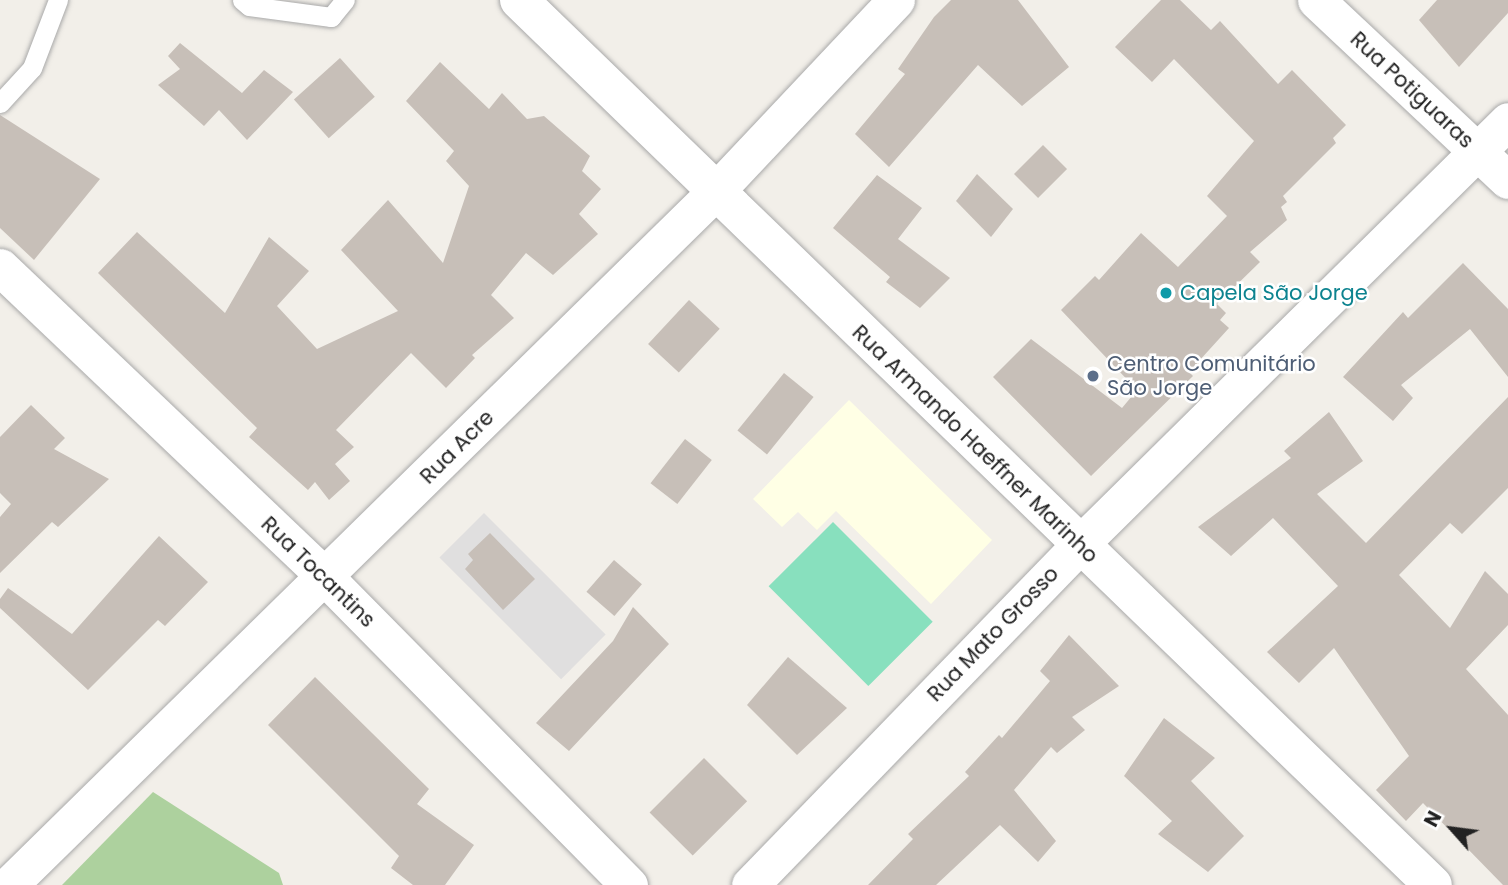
<!DOCTYPE html>
<meta charset="utf-8">
<style>
body{margin:0}
#map{position:relative;width:1508px;height:885px;overflow:hidden;background:#f2efe9;font-family:Poppins,sans-serif}
div>[style]{position:absolute}
.residential>*{inset:0;background:#e0dfdf;transform-origin:0 0}
.education>*{inset:0;background:#ffffe5}
.forest>*{inset:0;background:#add19e}
.pitch>*{inset:0;background:#88e0be;transform-origin:0 0}
.building>*{inset:0;background:#c7bfb8;transform-origin:0 0}
.roads{filter:drop-shadow(0 0 2px #a9a9a9) drop-shadow(0 0 2px #a9a9a9)}
.service>*{height:19px;margin:-9.5px;padding:0 9.5px;transform-origin:9.5px;border-radius:9.5px;background:#fff}
.minor>*{height:37px;margin:-18.5px;padding:0 18.5px;transform-origin:18.5px;border-radius:18.5px;background:#fff}
.tertiary>*{height:38px;margin:-19px;padding:0 19px;transform-origin:19px;border-radius:19px;background:#fff}
.dots>*{width:19px;height:19px;translate:-50% -50%;box-sizing:border-box;border:4px solid #fff;border-radius:50%}
span{translate:-50% -50%;white-space:nowrap;text-align:center;line-height:1.15;-webkit-text-stroke:5px #fff;paint-order:stroke}
.street-label{font-size:21px;color:#222}
.culture-label{font-size:21px;color:#0d838f}
.left{translate:0 -50%;text-align:left}
.service-label{font-size:21px;color:#4e5e75}
.north{position:absolute;left:1417px;top:794px;width:70px;height:70px;-webkit-text-stroke:5px #fff;paint-order:stroke;rotate:298deg;font-size:19px;font-weight:700;line-height:28px;text-align:center;color:#222}
.north::after{content:'';display:block;margin:auto;width:24px;height:32px;background:#222;clip-path:polygon(50% 0,100% 100%,50% 72%,0 100%)}
</style>
<div id="map">
<div class="residential">
<div style="left:484px;top:513px;width:172px;height:63px;rotate:45deg"></div>
</div>
<div class="education">
<div style="clip-path:polygon(849px 400px,992px 540px,931px 604px,836px 511px,817px 530px,798px 512px,782px 527px,753px 499px)"></div>
</div>
<div class="forest">
<div style="clip-path:polygon(153px 792px,279px 873px,283px 885px,62px 885px)"></div>
</div>
<div class="pitch">
<div style="left:833px;top:522px;width:141px;height:91px;rotate:45deg"></div>
</div>
<div class="building">
<div style="clip-path:polygon(951px 0,1018px 0,1069px 67px,1022px 106px,978px 65px,889px 167px,855px 134px,905px 74px,898px 69px,934px 17px)"></div>
<div style="clip-path:polygon(1161px 0,1180px 0,1211px 30px,1220px 21px,1278px 84px,1292px 70px,1346px 125px,1333px 138px,1336px 143px,1283px 196px,1287px 202px,1281px 207px,1287px 220px,1250px 252px,1260px 262px,1217px 304px,1226px 313px,1220px 320px,1229px 328px,1189px 372px,1193px 376px,1091px 476px,993px 377px,1031px 339px,1122px 408px,1137px 390px,1061px 310px,1095px 276px,1099px 280px,1141px 233px,1178px 267px,1227px 216px,1207px 196px,1254px 141px,1174px 59px,1152px 82px,1115px 47px)"></div>
<div style="clip-path:polygon(1437px 0,1508px 0,1508px 13px,1459px 67px,1419px 20px)"></div>
<div style="clip-path:polygon(180px 43px,242px 93px,264px 70px,293px 92px,247px 140px,219px 110px,204px 126px,158px 85px,180px 69px,168px 56px)"></div>
<div style="left:340px;top:58px;width:52px;height:62px;rotate:48deg"></div>
<div style="clip-path:polygon(440px 62px,489px 109px,502px 93px,527px 119px,544px 116px,590px 156px,582px 171px,601px 189px,579px 214px,598px 234px,553px 275px,526px 253px,491px 295px,514px 318px,472px 355px,475px 358px,446px 388px,411px 353px,336px 430px,354px 447px,335px 464px,350px 481px,329px 500px,315px 482px,308px 490px,249px 437px,257px 428px,98px 273px,137px 232px,225px 313px,269px 237px,309px 271px,277px 306px,317px 349px,398px 311px,341px 250px,388px 200px,443px 263px,469px 186px,446px 161px,454px 151px,406px 101px)"></div>
<div style="clip-path:polygon(0 115px,100px 179px,34px 260px,0 228px)"></div>
<div style="left:1043px;top:145px;width:34px;height:41px;rotate:45deg"></div>
<div style="clip-path:polygon(977px 174px,1013px 209px,991px 237px,956px 201px)"></div>
<div style="clip-path:polygon(877px 175px,922px 208px,898px 239px,950px 278px,920px 308px,886px 282px,890px 277px,833px 228px)"></div>
<div style="clip-path:polygon(1463px 263px,1508px 309px,1508px 377px,1470px 329px,1401px 385px,1413px 398px,1393px 421px,1343px 377px,1403px 312px,1408px 318px)"></div>
<div style="left:689px;top:300px;width:42px;height:60px;rotate:43deg"></div>
<div style="left:784px;top:373px;width:38px;height:74px;rotate:39deg"></div>
<div style="clip-path:polygon(1508px 397px,1508px 488px,1462px 534px,1450px 523px,1399px 575px,1450px 628px,1485px 571px,1508px 594px,1508px 625px,1466px 669px,1508px 715px,1508px 885px,1503px 885px,1423px 803px,1406px 821px,1376px 790px,1409px 756px,1334px 648px,1299px 683px,1267px 652px,1338px 586px,1273px 518px,1231px 556px,1198px 527px,1291px 458px,1284px 451px,1329px 412px,1363px 461px,1317px 494px,1366px 543px)"></div>
<div style="clip-path:polygon(31px 405px,65px 438px,54px 449px,109px 479px,58px 527px,52px 522px,0 573px,0 517px,11px 504px,0 493px,0 437px)"></div>
<div style="left:685px;top:439px;width:34px;height:56px;rotate:38deg"></div>
<div style="clip-path:polygon(490px 533px,535px 579px,503px 610px,465px 569px,473px 560px,468px 554px)"></div>
<div style="clip-path:polygon(159px 536px,208px 582px,165px 626px,158px 620px,88px 690px,0 608px,0 599px,8px 588px,72px 634px)"></div>
<div style="left:614px;top:560px;width:37px;height:42px;rotate:41deg"></div>
<div style="clip-path:polygon(633px 607px,669px 644px,569px 751px,536px 723px,613px 641px)"></div>
<div style="clip-path:polygon(1069px 635px,1119px 686px,1072px 717px,1085px 730px,1057px 753px,1051px 747px,1014px 790px,1056px 841px,1038px 862px,1000px 825px,936px 885px,868px 885px,913px 839px,908px 834px,969px 776px,965px 772px,999px 735px,1002px 738px,1050px 681px,1040px 671px)"></div>
<div style="clip-path:polygon(788px 657px,847px 708px,797px 755px,747px 705px)"></div>
<div style="clip-path:polygon(315px 677px,429px 789px,417px 804px,474px 845px,445px 885px,413px 885px,391px 868px,399px 856px,268px 725px)"></div>
<div style="clip-path:polygon(1164px 718px,1215px 758px,1191px 781px,1244px 836px,1208px 872px,1158px 834px,1172px 821px,1124px 776px)"></div>
<div style="left:704px;top:758px;width:61px;height:77px;rotate:45deg"></div>
</div>
<div class="roads">
<div class="service">
<div style="left:242px;top:0;width:9px;rotate:41deg"></div>
<div style="left:249px;top:6px;width:83px;rotate:7.6deg"></div>
<div style="left:331px;top:17px;width:22px;rotate:-51deg"></div>
<div style="left:0;top:103px;width:47px;rotate:-47.6deg"></div>
<div style="left:32px;top:68px;width:73px;rotate:-69.1deg"></div>
</div>
<div class="minor">
<div style="left:1316px;top:0;width:263px;rotate:43.2deg"></div>
<div style="left:0;top:267px;width:449px;rotate:43.6deg"></div>
<div style="left:325px;top:577px;width:433px;rotate:45.4deg"></div>
<div style="left:9px;top:885px;width:989px;rotate:-44.47deg"></div>
<div style="left:715px;top:192px;width:264px;rotate:-46.7deg"></div>
<div style="left:750px;top:885px;width:473px;rotate:-45.9deg"></div>
<div style="left:1079px;top:545px;width:603px;rotate:-44.66deg"></div>
</div>
<div class="tertiary">
<div style="left:519px;top:0;width:1272px;rotate:44.08deg"></div>
</div>
</div>
<div class="dots">
<div style="left:1166px;top:293px;background:#0f9aa8"></div>
<div style="left:1093px;top:376px;background:#5c6f8a"></div>
</div>
<div class="street-label">
<span style="left:1412px;top:90px;rotate:43deg">Rua Potiguaras</span>
<span style="left:975px;top:444px;rotate:44deg">Rua Armando Haeffner Marinho</span>
<span style="left:457px;top:447px;rotate:-45deg">Rua Acre</span>
<span style="left:318px;top:572px;rotate:44deg">Rua Tocantins</span>
<span style="left:993px;top:634px;rotate:-46deg">Rua Mato Grosso</span>
</div>
<div class="culture-label">
<span class="left" style="left:1180px;top:293px">Capela São Jorge</span>
</div>
<div class="service-label">
<span class="left" style="left:1107px;top:376px">Centro Comunitário<br>São Jorge</span>
</div>
<div class="north">N</div>
</div>
